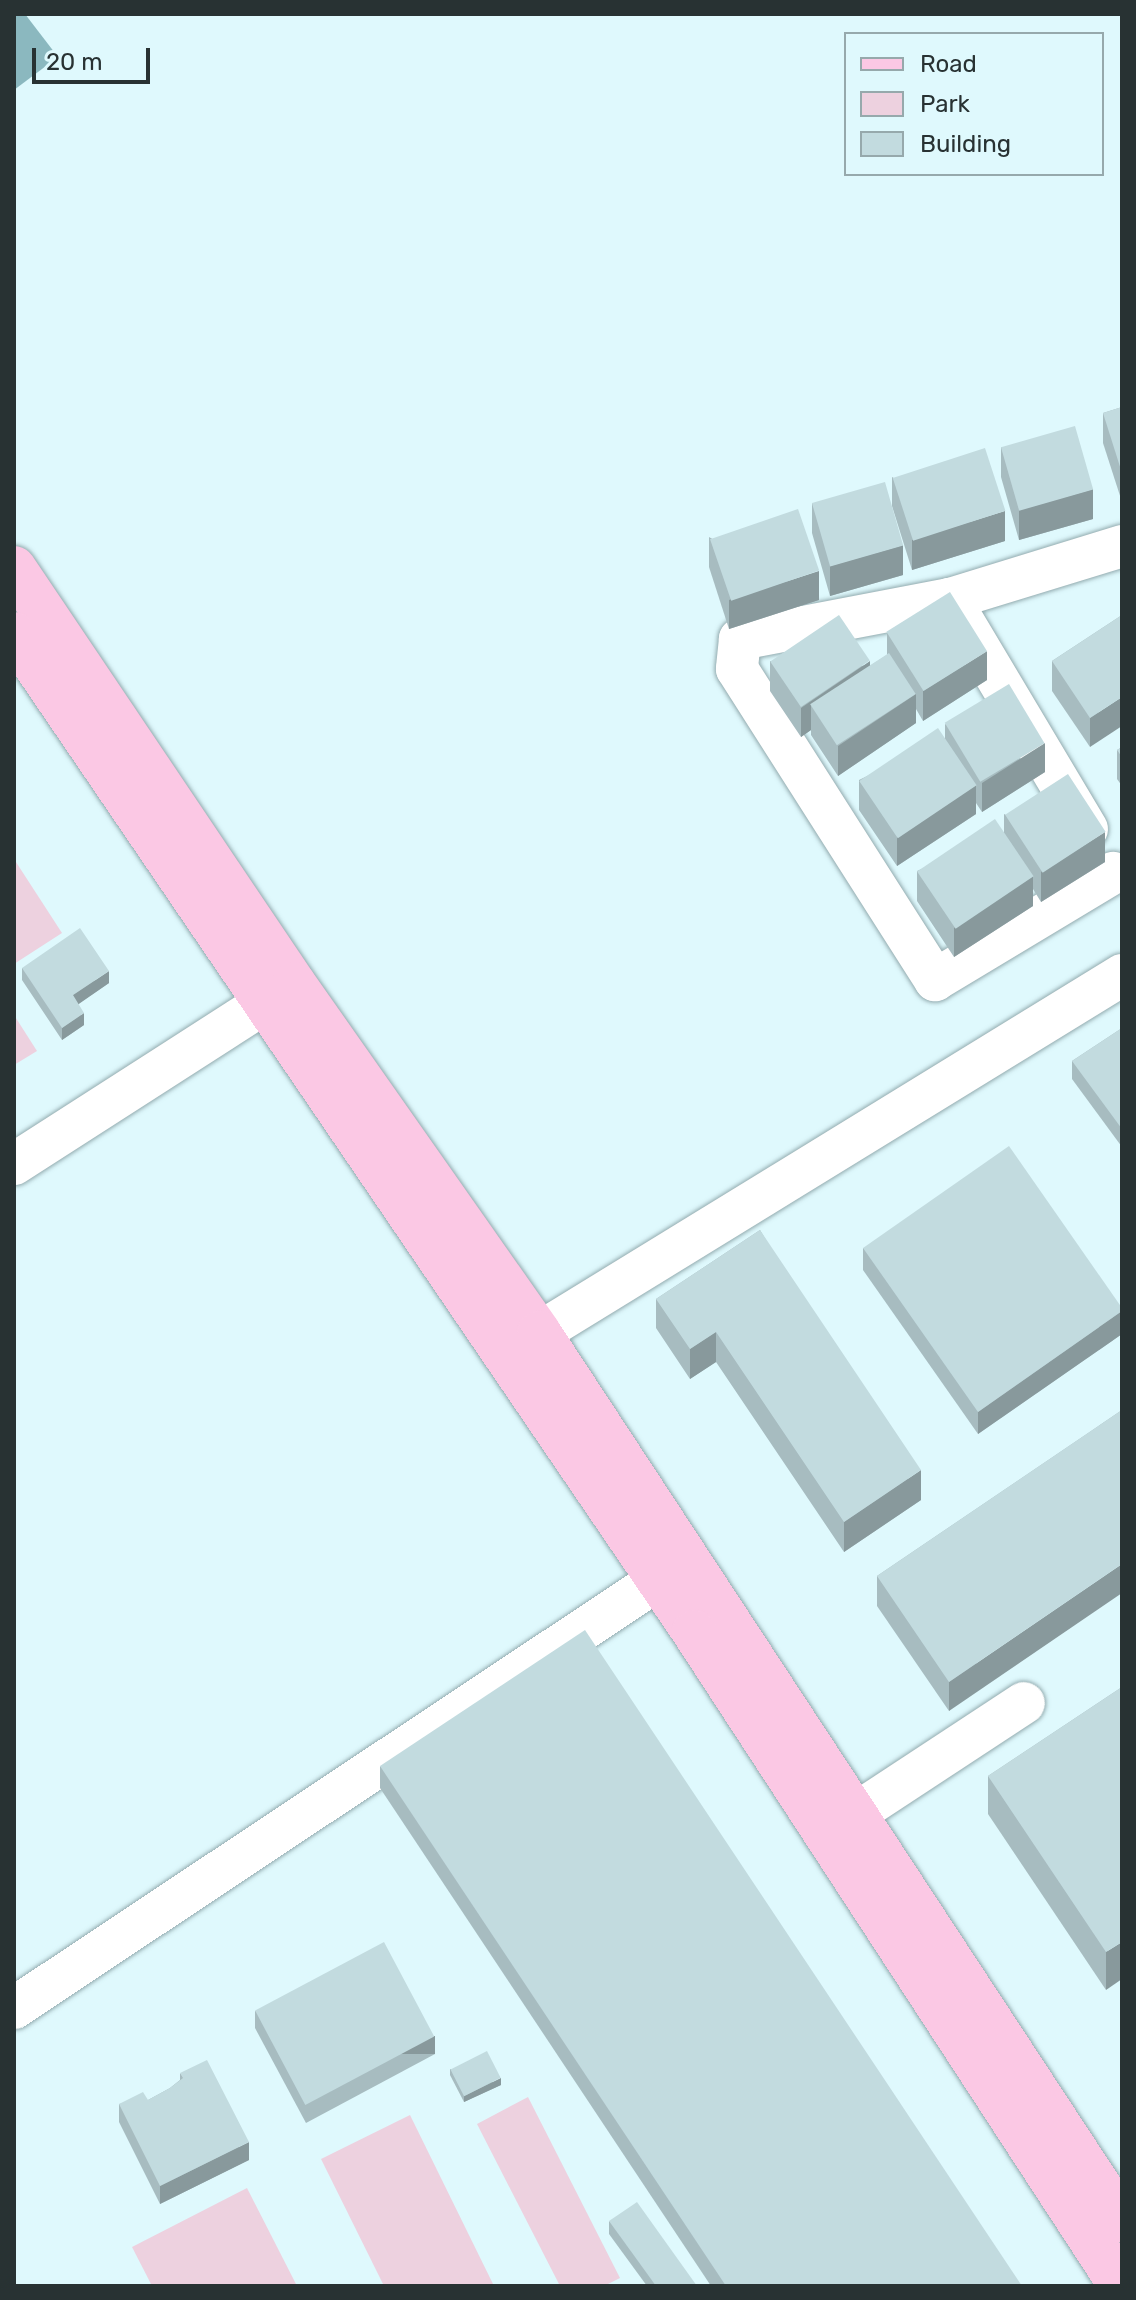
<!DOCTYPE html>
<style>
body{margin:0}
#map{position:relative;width:1136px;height:2300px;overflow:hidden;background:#dff9fd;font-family:Rubik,sans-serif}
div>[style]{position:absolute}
.green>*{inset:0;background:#edd1df}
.water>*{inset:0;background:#8bb8bf}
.roads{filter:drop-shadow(0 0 2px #93abaf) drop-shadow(0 0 2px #93abaf)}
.minor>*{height:42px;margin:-21px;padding:0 21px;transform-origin:21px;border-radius:21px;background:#fff}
.major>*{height:44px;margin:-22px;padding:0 22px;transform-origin:22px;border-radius:22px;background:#fbc8e4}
.wall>*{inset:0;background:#a7bcc0}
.shaded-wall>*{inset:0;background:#88999c;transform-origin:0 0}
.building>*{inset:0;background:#c2dbdf;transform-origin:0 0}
span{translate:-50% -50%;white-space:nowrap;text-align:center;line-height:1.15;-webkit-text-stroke:8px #dff9fd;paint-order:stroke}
.frame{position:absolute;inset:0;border:16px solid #283233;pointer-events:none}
.legend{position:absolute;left:844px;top:32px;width:260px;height:144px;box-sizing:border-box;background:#dff9fd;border:2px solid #96a9ac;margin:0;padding:10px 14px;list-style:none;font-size:24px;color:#283233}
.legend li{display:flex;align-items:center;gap:16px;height:40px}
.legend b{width:40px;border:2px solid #96a9ac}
.scale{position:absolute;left:32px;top:48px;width:118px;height:36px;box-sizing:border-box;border:4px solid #283233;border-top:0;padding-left:10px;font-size:24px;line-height:28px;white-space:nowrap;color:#283233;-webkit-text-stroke:6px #dff9fd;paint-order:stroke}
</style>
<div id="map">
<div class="green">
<div style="clip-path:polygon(14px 859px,62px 933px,14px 964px)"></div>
<div style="clip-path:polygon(14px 1015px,37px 1051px,14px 1065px)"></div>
<div style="clip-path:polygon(528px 2097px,620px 2278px,604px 2286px,560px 2286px,477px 2124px)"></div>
<div style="clip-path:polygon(410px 2115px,494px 2286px,384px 2286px,321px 2159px)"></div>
<div style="clip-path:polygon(247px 2188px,297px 2286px,152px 2286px,132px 2247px)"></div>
</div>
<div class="water">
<div style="clip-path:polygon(14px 14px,25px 14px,58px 57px,14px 90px)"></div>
</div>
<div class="roads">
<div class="minor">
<div style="left:950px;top:599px;width:214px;rotate:169.2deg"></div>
<div style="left:740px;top:639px;width:30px;rotate:96deg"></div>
<div style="left:737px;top:669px;width:369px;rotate:57.5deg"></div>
<div style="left:935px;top:980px;width:208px;rotate:-31deg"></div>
<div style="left:1087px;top:829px;width:268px;rotate:-120.8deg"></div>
<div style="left:950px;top:599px;width:180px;rotate:-17.1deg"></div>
<div style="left:14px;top:1164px;width:331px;rotate:-32.7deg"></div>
<div style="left:539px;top:1333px;width:684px;rotate:-31.55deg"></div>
<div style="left:855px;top:1814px;width:202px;rotate:-33.3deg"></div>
<div style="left:14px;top:2008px;width:773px;rotate:-33.61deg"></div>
</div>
<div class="major">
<div style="left:14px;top:568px;width:501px;rotate:56.06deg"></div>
<div style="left:294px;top:984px;width:426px;rotate:54.9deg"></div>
<div style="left:539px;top:1333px;width:1062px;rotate:56.71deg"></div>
<div style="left:14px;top:634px;width:1208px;rotate:55.73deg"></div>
<div style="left:694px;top:1632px;width:781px;rotate:56.86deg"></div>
</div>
</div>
<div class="wall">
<div style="clip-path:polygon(1122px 407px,1122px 502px,1103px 443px,1103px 413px)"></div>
<div style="clip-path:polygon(1001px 447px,1093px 519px,1019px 540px,1001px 477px)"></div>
<div style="clip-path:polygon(892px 477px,1005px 541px,912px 570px,892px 506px)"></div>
<div style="clip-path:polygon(812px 503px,903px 575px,830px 596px,812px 533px)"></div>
<div style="clip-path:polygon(709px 537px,819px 600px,729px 629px,709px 567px)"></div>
<div style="clip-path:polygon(1122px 615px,1090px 747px,1052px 691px,1052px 661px)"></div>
<div style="clip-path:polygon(887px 632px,987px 680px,923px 721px,916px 709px,916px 723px,838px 776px,811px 735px,811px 730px,801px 737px,770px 691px,770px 661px,870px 666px,887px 655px)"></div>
<div style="clip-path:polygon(945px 724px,1045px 772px,982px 812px,976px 803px,976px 814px,897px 866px,859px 810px,859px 780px,945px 738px)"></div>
<div style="clip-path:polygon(1122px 747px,1122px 786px,1117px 779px,1117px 750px)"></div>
<div style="clip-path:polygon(1004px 814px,1105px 862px,1041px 902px,1033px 889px,1033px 906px,954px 957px,917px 901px,917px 871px,1004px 832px)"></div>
<div style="clip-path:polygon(22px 968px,109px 983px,78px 1004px,84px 1025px,62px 1040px,22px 980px)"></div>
<div style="clip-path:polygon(1122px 1028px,1122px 1147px,1072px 1079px,1072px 1061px)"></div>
<div style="clip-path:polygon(760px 1230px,921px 1500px,844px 1552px,716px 1362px,690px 1379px,656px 1328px,656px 1299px)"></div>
<div style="clip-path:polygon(863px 1248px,1122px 1308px,1122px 1334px,978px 1434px,863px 1270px)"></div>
<div style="clip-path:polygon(1122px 1410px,949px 1711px,877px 1606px,877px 1576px)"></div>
<div style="clip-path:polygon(1122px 1687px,1106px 1990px,988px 1814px,988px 1776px)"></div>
<div style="clip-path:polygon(380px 1766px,1022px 2286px,711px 2286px,380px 1788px)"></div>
<div style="clip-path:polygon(255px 2011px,435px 2054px,306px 2123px,255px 2028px)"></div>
<div style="clip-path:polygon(450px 2069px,501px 2085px,464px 2102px,450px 2075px)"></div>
<div style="clip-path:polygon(180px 2073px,249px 2160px,160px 2204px,119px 2122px,119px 2104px,148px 2100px,170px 2088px,180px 2080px)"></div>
<div style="clip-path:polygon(609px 2221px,697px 2286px,647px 2286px,609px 2234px)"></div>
</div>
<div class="shaded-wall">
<div style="clip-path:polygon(1093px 489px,1093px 519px,1019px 540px,1019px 510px)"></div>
<div style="clip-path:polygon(1005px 511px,1005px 541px,912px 570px,912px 540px)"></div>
<div style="clip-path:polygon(903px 545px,903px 575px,830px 596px,830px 566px)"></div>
<div style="clip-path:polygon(819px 571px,819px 600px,729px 629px,729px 600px)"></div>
<div style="clip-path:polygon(987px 651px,987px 680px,923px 721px,923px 691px)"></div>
<div style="clip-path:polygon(870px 661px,870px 690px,811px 706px,811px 730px,801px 737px,801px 708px)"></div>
<div style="clip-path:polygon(916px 694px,916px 723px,838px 776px,838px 746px)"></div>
<div style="clip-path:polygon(1122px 697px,1122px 726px,1090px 747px,1090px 718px)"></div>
<div style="clip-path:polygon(1045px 743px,1045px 772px,982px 812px,982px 783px)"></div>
<div style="clip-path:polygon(976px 785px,976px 814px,897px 866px,897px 837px)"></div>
<div style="clip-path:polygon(1105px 832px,1105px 862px,1041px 902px,1041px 872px)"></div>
<div style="clip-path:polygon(1033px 876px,1033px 906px,954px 957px,954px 928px)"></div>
<div style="clip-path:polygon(109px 971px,109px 983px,73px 1008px,73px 995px)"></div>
<div style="clip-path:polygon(84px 1013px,84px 1025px,62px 1040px,62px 1028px)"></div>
<div style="clip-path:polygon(1122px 1311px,1122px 1334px,978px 1434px,978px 1412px)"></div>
<div style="clip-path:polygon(716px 1332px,716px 1362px,690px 1379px,690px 1349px)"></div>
<div style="clip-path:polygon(921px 1470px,921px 1500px,844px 1552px,844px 1522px)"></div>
<div style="clip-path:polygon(1122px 1564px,1122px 1593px,949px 1711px,949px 1682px)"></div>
<div style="clip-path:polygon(1122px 1942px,1122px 1979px,1106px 1990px,1106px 1952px)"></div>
<div style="left:435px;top:2036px;width:18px;height:146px;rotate:90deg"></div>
<div style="clip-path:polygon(501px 2078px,501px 2085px,464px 2102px,464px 2096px)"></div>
<div style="clip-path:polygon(249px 2142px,249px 2160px,160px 2204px,160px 2186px)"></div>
</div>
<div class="building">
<div style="clip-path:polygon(1122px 407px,1122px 473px,1103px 413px)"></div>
<div style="left:1075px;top:426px;width:66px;height:77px;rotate:74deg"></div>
<div style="left:985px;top:448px;width:66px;height:97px;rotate:72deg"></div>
<div style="left:885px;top:482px;width:66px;height:76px;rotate:74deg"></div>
<div style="left:798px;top:509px;width:65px;height:93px;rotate:71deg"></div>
<div style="left:950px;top:592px;width:70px;height:75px;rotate:58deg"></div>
<div style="left:839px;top:615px;width:55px;height:83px;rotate:56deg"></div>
<div style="clip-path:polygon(1122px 615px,1122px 697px,1090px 718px,1052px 661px)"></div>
<div style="left:889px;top:653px;width:49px;height:94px;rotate:57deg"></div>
<div style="left:1009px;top:684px;width:69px;height:75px;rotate:59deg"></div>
<div style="left:938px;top:728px;width:69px;height:95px;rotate:56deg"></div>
<div style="clip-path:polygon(1122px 747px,1122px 757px,1117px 750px)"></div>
<div style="left:1068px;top:774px;width:69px;height:75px;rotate:57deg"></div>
<div style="left:995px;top:819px;width:69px;height:94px;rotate:56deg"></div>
<div style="clip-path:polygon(80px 928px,109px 971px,73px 995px,84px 1013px,62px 1028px,22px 968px)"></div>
<div style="clip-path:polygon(1122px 1028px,1122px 1129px,1072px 1061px)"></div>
<div style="clip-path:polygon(1009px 1146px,1122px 1308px,1122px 1311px,978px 1412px,863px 1248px)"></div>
<div style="clip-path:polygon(760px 1230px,921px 1470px,844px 1522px,716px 1332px,690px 1349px,656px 1299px)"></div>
<div style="clip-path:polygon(1122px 1410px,1122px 1564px,949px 1682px,877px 1576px)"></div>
<div style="clip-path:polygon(585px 1630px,1022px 2286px,726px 2286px,380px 1766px)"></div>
<div style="clip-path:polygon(1122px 1687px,1122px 1942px,1106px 1952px,988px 1776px)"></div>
<div style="left:384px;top:1942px;width:107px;height:146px;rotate:62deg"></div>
<div style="left:487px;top:2051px;width:30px;height:41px;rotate:63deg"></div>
<div style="clip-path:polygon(207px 2060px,249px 2142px,160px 2186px,119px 2104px,143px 2092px,148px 2100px,170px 2088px,183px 2078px,180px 2073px)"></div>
<div style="clip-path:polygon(637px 2202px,697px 2286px,656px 2286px,609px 2221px)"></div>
</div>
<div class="frame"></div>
<ul class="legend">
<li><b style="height:10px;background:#fbc8e4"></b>Road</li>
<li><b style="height:22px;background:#edd1df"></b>Park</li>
<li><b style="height:22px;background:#c2dbdf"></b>Building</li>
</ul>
<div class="scale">20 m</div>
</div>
